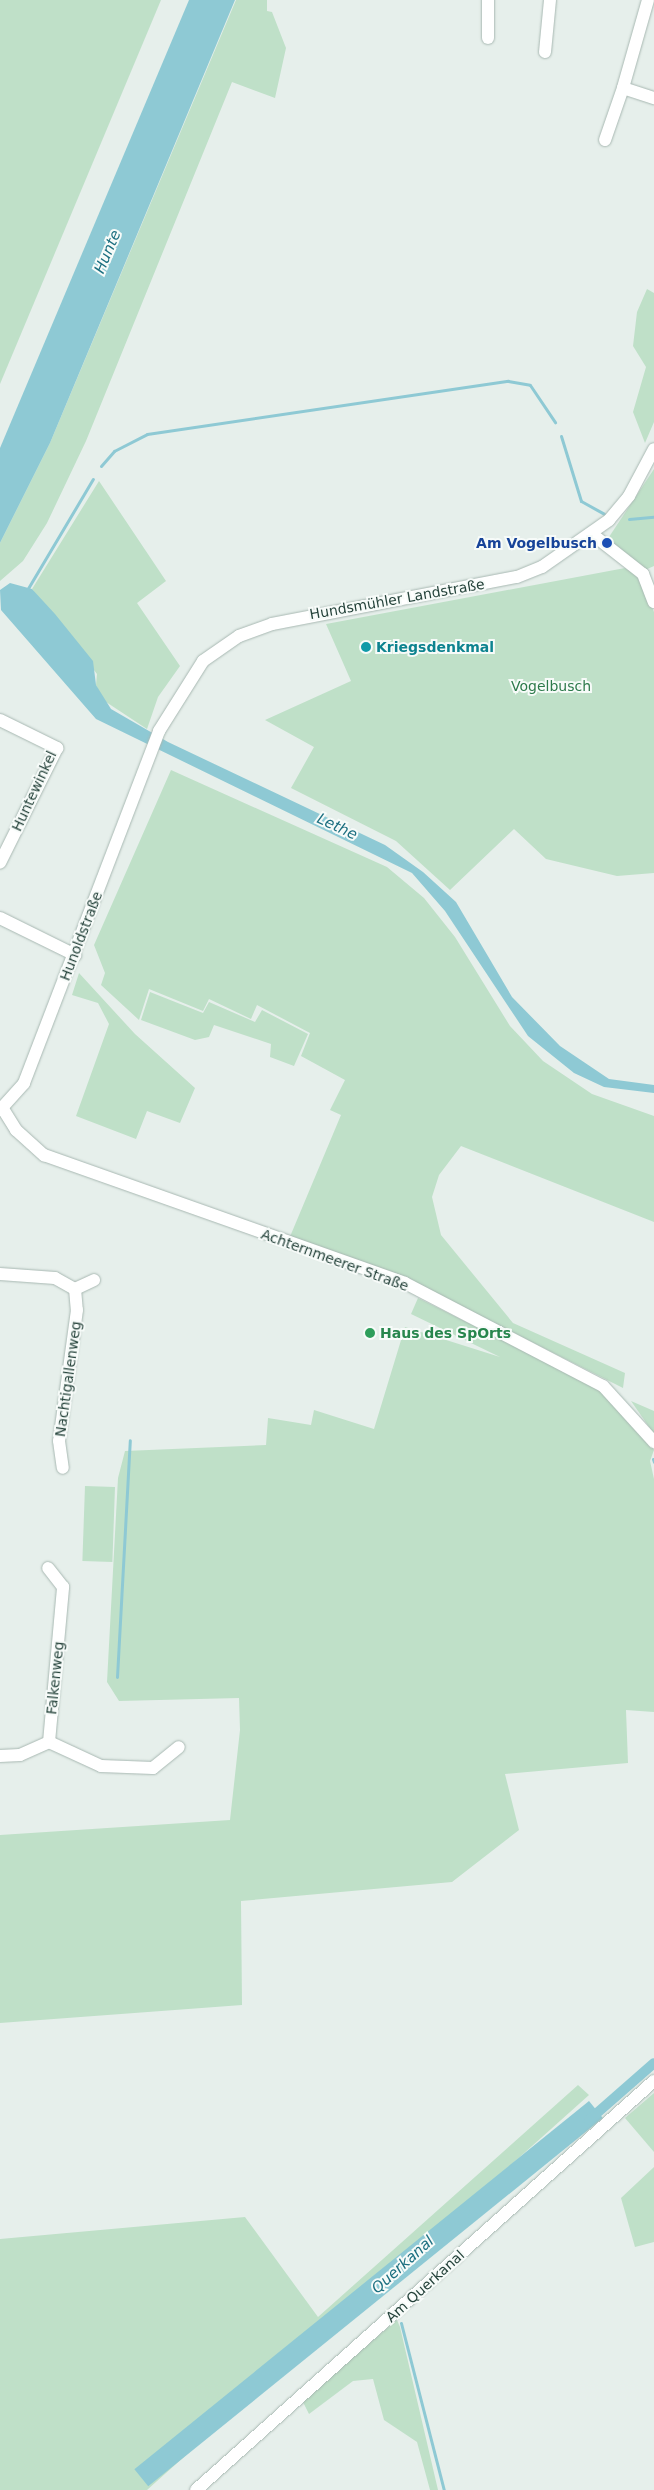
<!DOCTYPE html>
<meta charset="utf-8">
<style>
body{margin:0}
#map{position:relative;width:654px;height:2490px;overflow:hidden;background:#e6efeb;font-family:"DejaVu Sans",sans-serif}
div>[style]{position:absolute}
.green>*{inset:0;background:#bfe0c8;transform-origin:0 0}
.water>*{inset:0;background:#8ec9d4;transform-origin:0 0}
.stream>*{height:3px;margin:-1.5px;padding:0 1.5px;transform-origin:1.5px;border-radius:1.5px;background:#8ec9d4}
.canal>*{height:10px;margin:-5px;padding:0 5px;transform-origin:5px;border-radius:5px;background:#8ec9d4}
.roads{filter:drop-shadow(0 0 1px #a8b8b2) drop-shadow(0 0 1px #a8b8b2)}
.minor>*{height:12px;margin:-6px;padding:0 6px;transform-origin:6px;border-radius:6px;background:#fff}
.dots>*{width:14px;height:14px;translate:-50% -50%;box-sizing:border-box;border:2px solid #f7fbf9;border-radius:50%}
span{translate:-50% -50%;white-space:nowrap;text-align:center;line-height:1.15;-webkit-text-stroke:4px #f7fbf9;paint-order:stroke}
.transit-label{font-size:14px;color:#164399;font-weight:700}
.right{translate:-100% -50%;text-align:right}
.street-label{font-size:14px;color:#24423a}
.culture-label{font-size:14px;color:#0d838f;font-weight:700}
.left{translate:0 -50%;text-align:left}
.park-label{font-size:14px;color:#2d7a4b}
.leisure-label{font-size:14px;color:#27864d;font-weight:700}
.water-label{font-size:15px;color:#1c6f80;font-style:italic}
</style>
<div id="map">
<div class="green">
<div style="clip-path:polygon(0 0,161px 0,0 384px)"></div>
<div style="clip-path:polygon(236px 0,267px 0,267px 11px,272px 12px,286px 48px,275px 98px,232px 82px,86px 441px,47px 523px,23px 561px,0 581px,0 543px,50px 443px)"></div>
<div style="clip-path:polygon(647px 289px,654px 293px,654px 422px,645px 443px,633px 412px,646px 367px,633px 346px,637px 312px)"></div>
<div style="clip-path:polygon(654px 469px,654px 566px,645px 570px,607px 540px)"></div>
<div style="clip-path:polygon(99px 481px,166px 581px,137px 603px,180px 666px,158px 697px,147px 729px,103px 700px,96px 685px,97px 674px,32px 589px)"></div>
<div style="clip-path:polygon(625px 568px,640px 577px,654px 612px,654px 873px,617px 876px,546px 859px,514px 829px,450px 890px,396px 841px,291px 788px,314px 747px,265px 720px,351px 681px,326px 624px)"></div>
<div style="clip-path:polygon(171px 770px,387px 867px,424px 898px,455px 937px,510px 1026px,543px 1061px,592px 1094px,654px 1116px,654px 1222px,461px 1146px,439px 1175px,432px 1197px,441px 1235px,513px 1323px,625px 1373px,623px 1388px,407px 1279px,289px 1239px,341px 1115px,330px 1110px,345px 1080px,301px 1056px,310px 1033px,257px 1005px,251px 1019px,209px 999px,203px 1011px,149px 989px,139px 1020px,101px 985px,105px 973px,94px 945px)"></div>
<div style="clip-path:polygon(79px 973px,135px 1034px,195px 1088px,180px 1123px,147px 1111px,136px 1139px,76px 1116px,109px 1024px,98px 1003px,72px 995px)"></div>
<div style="clip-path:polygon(150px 992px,203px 1013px,209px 1002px,255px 1022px,262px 1010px,308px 1034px,294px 1066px,270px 1057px,271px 1044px,214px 1025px,209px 1037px,195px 1040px,141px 1020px)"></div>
<div style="clip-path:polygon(418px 1298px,603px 1390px,639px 1426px,654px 1450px,650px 1461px,654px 1479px,654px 1712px,626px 1710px,628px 1763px,505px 1774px,519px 1830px,452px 1882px,241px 1901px,242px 2005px,0 2023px,0 1835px,230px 1820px,240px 1730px,239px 1698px,119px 1701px,107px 1682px,118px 1478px,125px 1451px,266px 1445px,268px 1418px,311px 1425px,314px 1410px,374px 1429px,405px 1327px,500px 1357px,411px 1314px)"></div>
<div style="clip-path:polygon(631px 1401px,654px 1411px,654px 1434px)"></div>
<div style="left:85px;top:1486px;width:30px;height:75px;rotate:2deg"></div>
<div style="clip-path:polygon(578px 2085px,589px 2095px,147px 2490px,0 2490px,0 2239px,245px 2217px,318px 2317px)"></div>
<div style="clip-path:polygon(654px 2093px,654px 2152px,625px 2118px)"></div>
<div style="clip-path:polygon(654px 2167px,654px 2242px,635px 2247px,621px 2198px)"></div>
<div style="clip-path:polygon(397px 2320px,400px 2327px,438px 2490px,430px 2490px,417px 2442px,384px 2420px,373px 2379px,353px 2381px,309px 2414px,302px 2400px)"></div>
</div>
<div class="water">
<div style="clip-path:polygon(189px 0,235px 0,50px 443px,0 543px,0 448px)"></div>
<div style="clip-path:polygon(10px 583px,32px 589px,55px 614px,93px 661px,96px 685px,111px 709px,168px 742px,385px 845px,423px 872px,456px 902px,512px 997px,560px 1046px,609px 1079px,654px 1085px,654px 1093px,604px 1087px,574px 1073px,528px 1036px,445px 911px,412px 873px,96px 719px,1px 610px,0 590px)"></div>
<div style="left:589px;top:2101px;width:22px;height:585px;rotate:51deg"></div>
</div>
<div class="stream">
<div style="left:561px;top:436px;width:68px;rotate:72.9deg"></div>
<div style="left:581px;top:501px;width:26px;rotate:29deg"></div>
<div style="left:101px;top:466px;width:20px;rotate:-49deg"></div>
<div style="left:114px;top:451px;width:37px;rotate:-27deg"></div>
<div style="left:147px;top:434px;width:365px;rotate:-8.4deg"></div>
<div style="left:508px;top:381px;width:22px;rotate:10deg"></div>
<div style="left:530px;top:385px;width:45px;rotate:56deg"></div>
<div style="left:629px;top:519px;width:25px;rotate:-5deg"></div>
<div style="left:27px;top:590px;width:129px;rotate:-59.3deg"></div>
<div style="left:653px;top:1459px;width:3px;rotate:72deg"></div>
<div style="left:117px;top:1677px;width:237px;rotate:-86.9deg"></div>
<div style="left:401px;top:2323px;width:172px;rotate:75.6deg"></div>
</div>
<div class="canal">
<div style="left:589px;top:2120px;width:86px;rotate:-41.2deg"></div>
</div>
<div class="roads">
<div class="minor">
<div style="left:648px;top:0;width:91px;rotate:105.9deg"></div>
<div style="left:623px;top:88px;width:33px;rotate:18deg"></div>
<div style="left:488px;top:38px;width:38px;rotate:-90deg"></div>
<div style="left:545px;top:52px;width:52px;rotate:-84.5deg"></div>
<div style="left:605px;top:140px;width:55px;rotate:-70.9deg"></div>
<div style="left:592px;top:534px;width:65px;rotate:38.1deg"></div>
<div style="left:643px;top:574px;width:30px;rotate:69deg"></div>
<div style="left:0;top:720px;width:64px;rotate:26.2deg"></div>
<div style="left:57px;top:748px;width:128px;rotate:116.4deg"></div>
<div style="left:0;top:918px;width:84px;rotate:26.3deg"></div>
<div style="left:3px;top:1109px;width:25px;rotate:58deg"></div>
<div style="left:16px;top:1130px;width:38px;rotate:42deg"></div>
<div style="left:44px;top:1155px;width:383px;rotate:19.5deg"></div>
<div style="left:405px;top:1283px;width:223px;rotate:27.5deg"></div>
<div style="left:603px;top:1386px;width:76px;rotate:47.7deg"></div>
<div style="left:0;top:1110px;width:36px;rotate:-48deg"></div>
<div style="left:24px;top:1083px;width:377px;rotate:-69deg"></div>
<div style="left:159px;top:731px;width:83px;rotate:-57.8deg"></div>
<div style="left:203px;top:661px;width:44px;rotate:-34.8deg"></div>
<div style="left:239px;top:636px;width:35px;rotate:-20deg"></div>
<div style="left:272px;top:624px;width:249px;rotate:-10.9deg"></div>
<div style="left:517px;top:577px;width:27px;rotate:-22deg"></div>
<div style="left:542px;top:567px;width:82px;rotate:-35deg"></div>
<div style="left:609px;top:520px;width:31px;rotate:-50deg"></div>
<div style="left:629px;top:496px;width:53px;rotate:-62deg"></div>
<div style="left:0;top:1274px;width:55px;rotate:4.2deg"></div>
<div style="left:55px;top:1278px;width:23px;rotate:29deg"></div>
<div style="left:75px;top:1289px;width:21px;rotate:85deg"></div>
<div style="left:77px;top:1310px;width:132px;rotate:97.8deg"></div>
<div style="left:59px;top:1441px;width:27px;rotate:82deg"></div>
<div style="left:75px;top:1289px;width:21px;rotate:-25deg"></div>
<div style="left:49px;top:1742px;width:57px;rotate:24.8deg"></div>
<div style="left:101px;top:1766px;width:52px;rotate:2.2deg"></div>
<div style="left:153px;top:1768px;width:33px;rotate:-39deg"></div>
<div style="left:0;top:1756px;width:20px;rotate:-3deg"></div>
<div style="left:20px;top:1755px;width:32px;rotate:-24deg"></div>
<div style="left:49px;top:1742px;width:156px;rotate:-84.8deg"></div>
<div style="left:63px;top:1587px;width:24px;rotate:-128deg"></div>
<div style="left:196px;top:2490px;width:614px;rotate:-41.77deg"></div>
</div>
</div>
<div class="dots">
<div style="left:607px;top:543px;background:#1a4fb4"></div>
<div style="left:366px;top:647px;background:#0f9aa8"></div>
<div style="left:370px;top:1333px;background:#2e9e5b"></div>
</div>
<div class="transit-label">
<span class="right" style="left:597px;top:543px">Am Vogelbusch</span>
</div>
<div class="street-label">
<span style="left:397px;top:599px;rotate:-10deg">Hundsmühler Landstraße</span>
<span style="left:34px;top:791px;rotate:-65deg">Huntewinkel</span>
<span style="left:81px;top:936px;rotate:-69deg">Hunoldstraße</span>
<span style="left:335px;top:1260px;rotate:20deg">Achternmeerer Straße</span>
<span style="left:68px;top:1379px;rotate:-82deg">Nachtigallenweg</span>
<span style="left:55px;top:1678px;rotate:-84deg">Falkenweg</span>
<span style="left:425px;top:2286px;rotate:-42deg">Am Querkanal</span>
</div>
<div class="culture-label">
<span class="left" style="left:376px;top:647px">Kriegsdenkmal</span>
</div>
<div class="park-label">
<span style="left:551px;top:686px">Vogelbusch</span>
</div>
<div class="leisure-label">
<span class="left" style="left:380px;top:1333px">Haus des SpOrts</span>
</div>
<div class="water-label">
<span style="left:108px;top:252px;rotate:-67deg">Hunte</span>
<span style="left:337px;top:827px;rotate:25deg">Lethe</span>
<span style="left:403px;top:2265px;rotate:-42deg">Querkanal</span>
</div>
</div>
